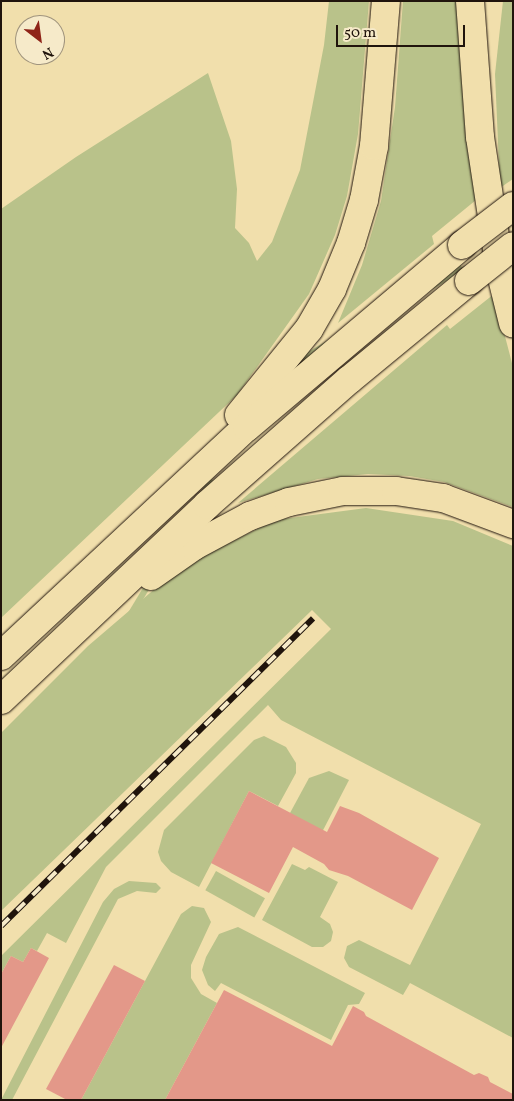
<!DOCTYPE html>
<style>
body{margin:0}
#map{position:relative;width:514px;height:1101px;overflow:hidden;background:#f1dfac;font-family:Vollkorn,serif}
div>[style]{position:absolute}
.green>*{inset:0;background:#b9c28a;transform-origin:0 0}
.building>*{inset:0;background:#e39889}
.roads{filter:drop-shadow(0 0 1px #20140c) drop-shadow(0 0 1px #20140c)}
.highway>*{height:28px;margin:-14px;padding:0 14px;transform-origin:14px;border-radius:14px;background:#f1dfac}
.rail>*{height:5.5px;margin-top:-2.75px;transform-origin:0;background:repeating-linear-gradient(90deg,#f6eac9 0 11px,#20140c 0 22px);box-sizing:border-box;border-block:1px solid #20140c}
.bridges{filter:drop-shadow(0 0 1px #20140c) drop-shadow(0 0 1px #20140c)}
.highway-bridge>*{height:28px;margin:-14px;padding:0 14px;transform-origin:14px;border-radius:14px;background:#f1dfac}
span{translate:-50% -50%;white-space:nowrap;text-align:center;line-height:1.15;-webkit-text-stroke:4px #f6eac9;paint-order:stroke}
.frame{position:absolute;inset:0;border:2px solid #20140c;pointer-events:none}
.north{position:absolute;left:15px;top:15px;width:50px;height:50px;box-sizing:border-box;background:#f6eac9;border:1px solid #a0947d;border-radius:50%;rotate:150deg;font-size:14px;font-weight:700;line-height:20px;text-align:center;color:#20140c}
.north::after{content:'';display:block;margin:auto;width:18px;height:22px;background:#8f2418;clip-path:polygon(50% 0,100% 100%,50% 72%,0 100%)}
.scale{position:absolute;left:336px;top:25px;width:129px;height:22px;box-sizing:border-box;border:2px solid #20140c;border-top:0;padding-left:6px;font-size:15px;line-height:18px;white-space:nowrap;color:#20140c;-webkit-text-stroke:4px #f6eac9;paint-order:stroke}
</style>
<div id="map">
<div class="green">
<div style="clip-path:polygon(329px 1px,369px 1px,358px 134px,347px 196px,335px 235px,309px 294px,237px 395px,1px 618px,1px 209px,76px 157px,208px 73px,231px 141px,237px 189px,235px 228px,249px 243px,257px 261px,272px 242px,300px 170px,324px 45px)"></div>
<div style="clip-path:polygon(403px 1px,461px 1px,476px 200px,432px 236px,434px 244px,338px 323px,362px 265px,381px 201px,395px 107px)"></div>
<div style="clip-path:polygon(503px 1px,513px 1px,513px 179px,500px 188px,495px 74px)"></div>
<div style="left:460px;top:264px;width:8px;height:246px;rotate:60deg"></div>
<div style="clip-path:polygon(494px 294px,513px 367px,513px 507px,444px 482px,409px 476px,368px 474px,318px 479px,238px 503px,447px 325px,450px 329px)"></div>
<div style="left:209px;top:478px;width:6px;height:180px;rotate:31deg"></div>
<div style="clip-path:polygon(366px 508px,453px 521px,513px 546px,513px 1038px,410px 983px,403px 995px,349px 967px,344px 958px,347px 946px,359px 940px,410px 965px,481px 824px,281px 720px,268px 705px,106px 867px,66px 943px,47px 933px,37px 951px,31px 948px,23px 962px,11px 956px,1px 974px,1px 956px,331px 629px,312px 610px,1px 911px,1px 733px,88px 646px,178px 569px,275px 520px)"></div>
<div style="clip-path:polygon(264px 736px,286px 747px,296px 763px,296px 773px,278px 806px,249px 791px,199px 887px,171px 872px,161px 861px,158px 852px,164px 830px,254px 740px)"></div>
<div style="clip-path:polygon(329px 771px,349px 780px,319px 838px,290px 813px,309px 778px)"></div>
<div style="clip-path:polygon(292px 864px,305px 870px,309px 867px,338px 882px,320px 917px,330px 924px,333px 932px,331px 941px,323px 947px,312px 947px,262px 920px)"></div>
<div style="left:216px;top:871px;width:56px;height:22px;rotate:29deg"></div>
<div style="clip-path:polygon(129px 881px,156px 883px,161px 888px,156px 893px,137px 891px,118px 899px,12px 1100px,1px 1100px,103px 902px,114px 889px)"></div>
<div style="clip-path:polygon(192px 906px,204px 908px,211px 922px,191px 965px,191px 978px,201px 994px,217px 1003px,165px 1100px,81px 1100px,181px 914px)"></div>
<div style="clip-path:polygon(238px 927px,365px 993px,359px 1004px,348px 1005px,331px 1040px,221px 983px,215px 991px,208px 985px,202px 970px,206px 957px,219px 934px)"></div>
</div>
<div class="building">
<div style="clip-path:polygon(249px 791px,327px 832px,340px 806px,359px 813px,439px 858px,412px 910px,348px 876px,329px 870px,324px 864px,293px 847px,269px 893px,211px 863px)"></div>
<div style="clip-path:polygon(31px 948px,49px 958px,1px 1048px,1px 974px,11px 956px,23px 962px)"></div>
<div style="clip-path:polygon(114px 965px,145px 981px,81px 1100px,67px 1100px,46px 1089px)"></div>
<div style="clip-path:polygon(224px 990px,332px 1046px,353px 1006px,364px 1012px,366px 1016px,474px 1075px,479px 1073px,488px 1077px,490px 1082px,513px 1094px,513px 1100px,165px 1100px)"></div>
</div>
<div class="roads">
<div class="highway">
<div style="left:470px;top:1px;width:136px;rotate:85.8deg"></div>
<div style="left:480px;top:137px;width:134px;rotate:81.4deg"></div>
<div style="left:500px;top:270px;width:55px;rotate:76.2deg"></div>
<div style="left:239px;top:415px;width:111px;rotate:-50.9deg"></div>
<div style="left:309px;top:329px;width:46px;rotate:-60.1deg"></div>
<div style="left:332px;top:289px;width:50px;rotate:-67.6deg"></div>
<div style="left:351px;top:243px;width:45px;rotate:-73.2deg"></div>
<div style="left:364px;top:200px;width:55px;rotate:-79.5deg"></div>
<div style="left:374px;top:146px;width:145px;rotate:-85.3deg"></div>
<div style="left:151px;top:576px;width:52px;rotate:-34.9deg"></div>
<div style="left:194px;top:546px;width:64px;rotate:-28.2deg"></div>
<div style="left:250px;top:516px;width:41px;rotate:-19.7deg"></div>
<div style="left:289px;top:502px;width:55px;rotate:-11.5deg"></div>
<div style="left:343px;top:491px;width:53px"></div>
<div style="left:396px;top:491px;width:48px;rotate:8.5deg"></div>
<div style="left:443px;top:498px;width:75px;rotate:20.4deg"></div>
<div style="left:1px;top:656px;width:336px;rotate:-43deg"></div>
<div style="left:247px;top:427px;width:282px;rotate:-40.2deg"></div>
<div style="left:1px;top:700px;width:284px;rotate:-43.4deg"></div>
<div style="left:207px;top:505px;width:189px;rotate:-41.4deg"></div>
<div style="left:349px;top:380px;width:156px;rotate:-39.5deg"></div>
</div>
</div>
<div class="rail">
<div style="left:1px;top:926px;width:438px;rotate:-44.6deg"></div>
</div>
<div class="bridges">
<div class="highway-bridge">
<div style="left:462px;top:245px;width:64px;rotate:-37.4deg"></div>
<div style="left:469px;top:281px;width:56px;rotate:-38.5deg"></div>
</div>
</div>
<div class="frame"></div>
<div class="north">N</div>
<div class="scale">50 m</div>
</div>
